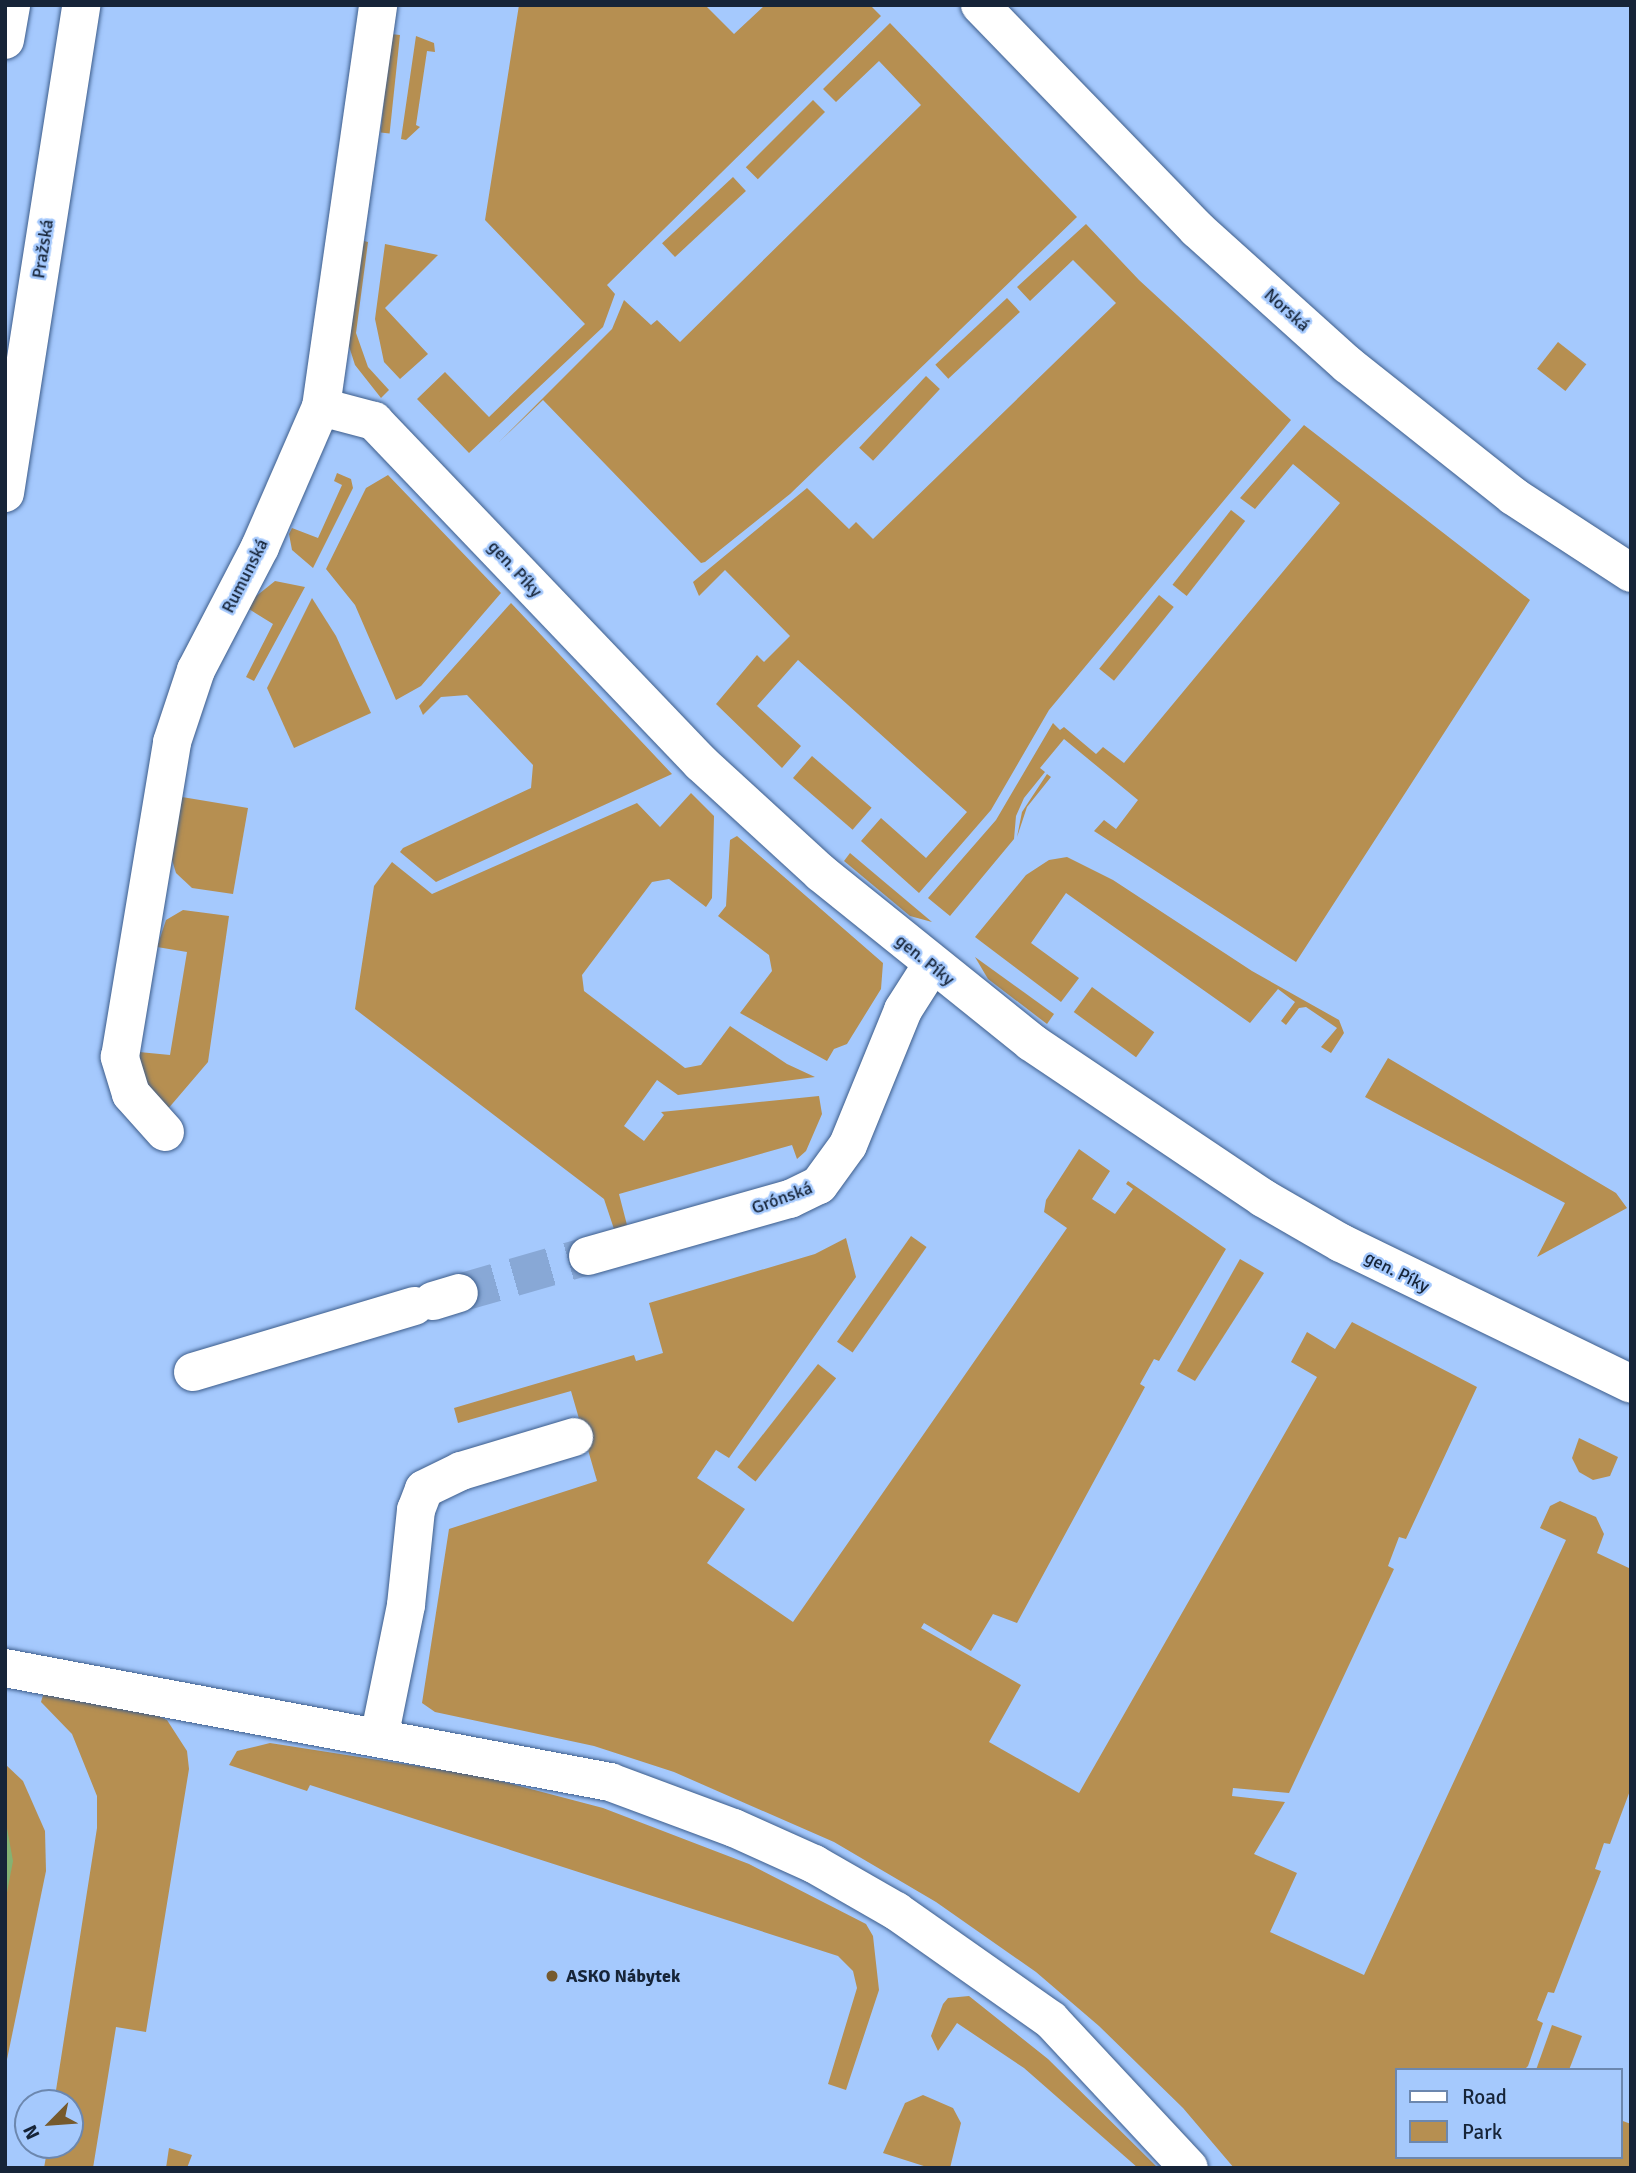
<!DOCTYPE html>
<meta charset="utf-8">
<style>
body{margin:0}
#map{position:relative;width:1636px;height:2173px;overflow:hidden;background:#a5c9fd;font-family:Signika,sans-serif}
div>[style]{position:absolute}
.green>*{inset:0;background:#b68f51;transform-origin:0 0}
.water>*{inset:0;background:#84b272}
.street-tunnel>*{height:38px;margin-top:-19px;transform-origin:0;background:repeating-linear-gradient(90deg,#88a8d6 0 38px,transparent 0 57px)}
.roads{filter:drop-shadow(0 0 2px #3d5d8b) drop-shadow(0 0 2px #3d5d8b)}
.street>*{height:38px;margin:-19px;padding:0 19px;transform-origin:19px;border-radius:19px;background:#fff}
.primary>*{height:38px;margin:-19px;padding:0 19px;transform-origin:19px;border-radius:19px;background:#fff}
.dots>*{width:19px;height:19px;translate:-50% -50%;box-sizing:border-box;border:4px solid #a5c9fd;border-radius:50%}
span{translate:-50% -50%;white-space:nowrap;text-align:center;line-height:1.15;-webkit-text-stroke:5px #a5c9fd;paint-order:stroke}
.street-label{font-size:18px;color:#162438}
.poi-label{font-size:18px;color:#162438;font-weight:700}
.left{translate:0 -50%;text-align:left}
.frame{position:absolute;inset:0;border:7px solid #162438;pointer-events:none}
.legend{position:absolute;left:1395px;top:2068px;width:228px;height:91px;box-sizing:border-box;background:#a5c9fd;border:2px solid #6c87ae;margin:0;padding:9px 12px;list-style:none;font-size:21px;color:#162438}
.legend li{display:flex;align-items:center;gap:14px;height:35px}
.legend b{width:35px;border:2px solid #6c87ae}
.north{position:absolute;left:14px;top:2089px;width:70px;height:70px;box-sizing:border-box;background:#a5c9fd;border:2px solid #6c87ae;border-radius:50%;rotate:245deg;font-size:19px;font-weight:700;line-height:28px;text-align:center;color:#162438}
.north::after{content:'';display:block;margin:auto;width:24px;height:32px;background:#765a2d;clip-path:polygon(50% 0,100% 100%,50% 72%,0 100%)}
</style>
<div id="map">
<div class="green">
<div style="clip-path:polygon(519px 5px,705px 5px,734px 34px,765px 5px,870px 5px,881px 16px,607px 285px,615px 294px,603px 327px,469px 453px,417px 399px,445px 372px,489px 417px,585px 324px,485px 220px)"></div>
<div style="clip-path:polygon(890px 23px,1077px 217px,790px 494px,705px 562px,701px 563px,543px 400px,498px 443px,612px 329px,624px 300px,651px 325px,657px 320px,680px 342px,921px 105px,879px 61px,836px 102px,823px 89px)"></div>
<div style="left:391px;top:34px;width:9px;height:99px;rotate:6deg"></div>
<div style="clip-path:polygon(416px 36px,434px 43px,435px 52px,427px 51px,416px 125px,420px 127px,406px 140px,401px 139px)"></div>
<div style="left:813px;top:100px;width:17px;height:95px;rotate:45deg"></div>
<div style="left:733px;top:177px;width:19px;height:97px;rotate:47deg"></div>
<div style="clip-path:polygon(1086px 224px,1139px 280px,1291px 420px,1049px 710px,991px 810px,919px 893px,861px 841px,881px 818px,926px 858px,967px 812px,798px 660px,757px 706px,801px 746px,782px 768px,716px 704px,757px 655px,764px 662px,790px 636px,725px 570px,699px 596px,693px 582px,807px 488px,849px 529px,856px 522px,873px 539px,1116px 303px,1073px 260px,1030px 301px,1017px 287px)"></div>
<div style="clip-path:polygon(360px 240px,368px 242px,356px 333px,368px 367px,389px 390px,381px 398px,355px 365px,347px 340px)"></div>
<div style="clip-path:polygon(385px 244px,438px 255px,385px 308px,428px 354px,400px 379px,384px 362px,375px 319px)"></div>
<div style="left:1007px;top:298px;width:19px;height:98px;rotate:47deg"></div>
<div style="left:1558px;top:342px;width:36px;height:34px;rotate:38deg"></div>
<div style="left:926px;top:376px;width:19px;height:98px;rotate:43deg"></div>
<div style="clip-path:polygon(1304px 425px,1530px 600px,1296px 962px,1094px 831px,1104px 820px,1116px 829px,1138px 800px,1064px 739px,1040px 768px,1045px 772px,1024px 798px,1016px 816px,1014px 839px,950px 916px,928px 898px,996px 820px,1053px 723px,1060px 730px,1064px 727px,1096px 754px,1103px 747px,1124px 763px,1340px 503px,1293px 464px,1255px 509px,1240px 498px)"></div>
<div style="clip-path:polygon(337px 473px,351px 479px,353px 488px,313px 568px,292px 550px,289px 534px,292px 528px,318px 538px,342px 485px,334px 481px)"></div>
<div style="clip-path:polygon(388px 475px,501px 593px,421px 686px,396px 700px,355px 605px,326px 569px,366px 488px)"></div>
<div style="left:1231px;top:510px;width:18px;height:95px;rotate:38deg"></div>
<div style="clip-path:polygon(275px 581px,305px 587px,254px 681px,246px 677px,273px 624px,249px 609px,255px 597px)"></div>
<div style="left:1159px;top:595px;width:19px;height:95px;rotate:39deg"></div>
<div style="clip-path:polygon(312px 598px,336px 636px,371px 713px,294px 748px,267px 688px)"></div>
<div style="clip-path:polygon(511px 603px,672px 774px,436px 882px,400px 852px,403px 848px,531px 788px,533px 765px,467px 695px,441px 697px,423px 715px,419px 706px)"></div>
<div style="left:812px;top:756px;width:79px;height:29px;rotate:41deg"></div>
<div style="clip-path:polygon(1047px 774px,1051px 777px,1027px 807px,1017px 837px,1022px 812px)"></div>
<div style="clip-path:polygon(691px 793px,714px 816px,712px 898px,706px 907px,669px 879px,652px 882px,582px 975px,584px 991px,685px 1068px,701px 1065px,730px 1026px,787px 1064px,815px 1077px,678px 1095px,657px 1080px,624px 1126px,644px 1141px,664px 1115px,661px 1112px,819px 1096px,822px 1114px,806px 1151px,797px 1159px,792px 1145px,619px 1194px,627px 1225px,614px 1229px,604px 1199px,355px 1009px,374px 886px,392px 862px,432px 894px,637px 803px,660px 827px)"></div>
<div style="clip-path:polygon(182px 797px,248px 808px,233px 894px,192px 888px,176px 873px,172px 860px)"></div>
<div style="clip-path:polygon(737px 836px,883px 963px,881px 989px,847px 1044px,834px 1049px,827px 1061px,740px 1013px,772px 971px,769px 955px,718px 916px,726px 906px,730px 840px)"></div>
<div style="clip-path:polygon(850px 853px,932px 922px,910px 916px,844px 861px)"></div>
<div style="clip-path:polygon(1067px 857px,1113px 880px,1252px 971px,1339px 1020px,1344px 1033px,1331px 1053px,1321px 1047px,1337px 1028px,1306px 1007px,1299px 1008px,1286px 1025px,1281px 1021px,1295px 1002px,1278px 989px,1250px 1023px,1066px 893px,1031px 943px,1079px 978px,1061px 1002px,975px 937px,1026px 875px,1049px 860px)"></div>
<div style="clip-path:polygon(183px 910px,229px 916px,208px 1062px,167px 1110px,142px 1079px,139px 1052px,170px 1055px,187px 952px,157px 947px,166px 920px)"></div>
<div style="clip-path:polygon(975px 957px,1054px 1014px,1047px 1024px,988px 979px)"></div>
<div style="left:1092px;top:987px;width:77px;height:31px;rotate:36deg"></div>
<div style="clip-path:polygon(1388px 1058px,1616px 1193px,1627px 1208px,1537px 1257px,1565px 1203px,1365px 1097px)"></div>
<div style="clip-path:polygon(1079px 1149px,1110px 1171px,1092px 1199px,1115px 1214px,1133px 1189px,1126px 1184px,1128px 1181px,1226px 1249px,1159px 1361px,1154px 1359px,1140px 1384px,1145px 1387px,1017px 1623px,993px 1614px,971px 1651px,924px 1623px,921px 1628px,1021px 1685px,989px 1742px,1079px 1793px,1317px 1377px,1291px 1362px,1307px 1332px,1335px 1349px,1352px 1322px,1477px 1387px,1406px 1539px,1399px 1537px,1388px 1566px,1394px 1569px,1289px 1793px,1233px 1788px,1232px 1796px,1285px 1802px,1254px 1854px,1297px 1873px,1270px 1932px,1364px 1975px,1566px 1540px,1540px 1528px,1550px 1506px,1560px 1501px,1596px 1517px,1604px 1534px,1597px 1553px,1631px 1569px,1631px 1788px,1610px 1844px,1604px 1843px,1595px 1869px,1601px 1871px,1554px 1993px,1548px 1992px,1537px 2020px,1543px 2023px,1528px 2066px,1524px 2070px,1396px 2070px,1396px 2157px,1620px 2157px,1620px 2120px,1631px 2124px,1631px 2168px,1234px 2168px,1183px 2108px,1099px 2026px,1036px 1972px,936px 1902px,834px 1842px,674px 1772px,594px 1746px,435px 1712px,422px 1703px,449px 1529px,597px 1481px,571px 1391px,458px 1423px,454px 1408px,634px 1355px,636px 1361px,663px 1353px,649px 1303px,815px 1254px,846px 1238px,856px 1277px,729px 1458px,716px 1450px,697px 1478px,745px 1509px,707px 1563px,793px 1622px,1067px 1228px,1044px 1212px,1046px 1200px)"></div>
<div style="left:911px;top:1236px;width:19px;height:129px;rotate:35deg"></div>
<div style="clip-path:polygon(1240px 1259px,1264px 1273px,1195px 1381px,1177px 1371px)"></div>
<div style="left:818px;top:1364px;width:23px;height:131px;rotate:38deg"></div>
<div style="clip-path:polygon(1579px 1438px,1618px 1457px,1610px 1476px,1593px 1480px,1579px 1472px,1572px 1458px)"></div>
<div style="clip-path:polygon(44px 1692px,136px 1706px,167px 1720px,187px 1751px,189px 1769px,146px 2032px,116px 2027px,93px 2168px,44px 2168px,48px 2145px,70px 2145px,70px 2103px,54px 2103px,97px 1828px,97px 1796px,72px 1734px,41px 1702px)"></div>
<div style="clip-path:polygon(270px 1743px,481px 1776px,603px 1808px,749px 1864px,866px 1924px,873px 1936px,879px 1990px,846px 2090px,828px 2084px,857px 1988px,853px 1971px,838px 1956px,310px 1785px,307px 1791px,229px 1765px,237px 1751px)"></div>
<div style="clip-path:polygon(5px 1764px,23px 1781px,45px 1831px,46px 1871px,5px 2069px)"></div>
<div style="clip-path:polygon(969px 1996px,1048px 2059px,1158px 2168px,1138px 2168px,1024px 2068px,957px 2023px,938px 2051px,931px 2036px,943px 2004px,948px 1998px)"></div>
<div style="clip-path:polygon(1552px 2025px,1582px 2036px,1569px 2070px,1536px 2070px)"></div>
<div style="clip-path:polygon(923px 2095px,953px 2108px,961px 2123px,950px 2168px,930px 2168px,883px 2153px,905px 2103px)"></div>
<div style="clip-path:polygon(169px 2148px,192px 2155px,187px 2168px,166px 2168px)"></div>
</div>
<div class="water">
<div style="clip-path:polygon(5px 1817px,13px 1861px,5px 1903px)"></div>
</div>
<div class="street-tunnel">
<div style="left:459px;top:1293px;width:134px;rotate:-16deg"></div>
</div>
<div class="roads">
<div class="street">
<div style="left:980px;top:5px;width:312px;rotate:45.9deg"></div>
<div style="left:1197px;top:229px;width:203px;rotate:42deg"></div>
<div style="left:1348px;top:365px;width:211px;rotate:38.4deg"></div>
<div style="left:1513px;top:496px;width:141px;rotate:33.1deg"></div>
<div style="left:321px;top:407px;width:55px;rotate:14.8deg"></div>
<div style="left:374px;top:421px;width:473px;rotate:46.3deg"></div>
<div style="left:701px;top:763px;width:163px;rotate:42.5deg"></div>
<div style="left:821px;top:873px;width:270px;rotate:38.8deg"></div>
<div style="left:1031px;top:1042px;width:280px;rotate:33.9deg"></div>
<div style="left:1263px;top:1198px;width:90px;rotate:30deg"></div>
<div style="left:1341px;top:1243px;width:322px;rotate:25.9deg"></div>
<div style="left:165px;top:1132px;width:51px;rotate:-131.8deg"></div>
<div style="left:131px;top:1094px;width:39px;rotate:-107deg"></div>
<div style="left:120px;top:1057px;width:319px;rotate:-80.6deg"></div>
<div style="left:172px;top:742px;width:76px;rotate:-71.6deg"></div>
<div style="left:196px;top:670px;width:139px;rotate:-62.5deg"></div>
<div style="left:260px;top:547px;width:153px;rotate:-66.5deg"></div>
<div style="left:321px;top:407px;width:406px;rotate:-81.9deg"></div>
<div style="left:588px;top:1256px;width:210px;rotate:-15.8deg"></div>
<div style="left:790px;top:1199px;width:32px;rotate:-26deg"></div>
<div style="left:819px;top:1185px;width:49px;rotate:-54.1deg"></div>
<div style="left:848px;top:1145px;width:146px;rotate:-67.8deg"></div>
<div style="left:903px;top:1010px;width:52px;rotate:-57.5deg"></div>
<div style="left:433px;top:1301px;width:27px;rotate:-17deg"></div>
<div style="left:193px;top:1372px;width:231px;rotate:-16.6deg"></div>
<div style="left:5px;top:1668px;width:616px;rotate:10.67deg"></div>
<div style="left:610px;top:1782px;width:132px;rotate:20.4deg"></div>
<div style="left:734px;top:1828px;width:88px;rotate:24.2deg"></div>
<div style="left:814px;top:1864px;width:95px;rotate:29.8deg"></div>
<div style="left:896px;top:1911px;width:189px;rotate:35.1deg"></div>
<div style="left:1051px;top:2020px;width:202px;rotate:47deg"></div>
<div style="left:379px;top:1738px;width:136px;rotate:-78.5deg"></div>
<div style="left:406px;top:1605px;width:96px;rotate:-84deg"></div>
<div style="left:416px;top:1510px;width:22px;rotate:-69deg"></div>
<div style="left:424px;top:1489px;width:41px;rotate:-25.9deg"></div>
<div style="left:461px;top:1471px;width:118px;rotate:-16.7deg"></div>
</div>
<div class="primary">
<div style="left:5px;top:40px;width:36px;rotate:-80deg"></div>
<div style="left:5px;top:493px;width:494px;rotate:-81.1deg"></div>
</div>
</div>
<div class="dots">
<div style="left:552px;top:1976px;background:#765a2d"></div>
</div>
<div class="street-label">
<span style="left:43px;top:249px;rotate:-81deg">Pražská</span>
<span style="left:1287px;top:310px;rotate:42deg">Norská</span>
<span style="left:515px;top:569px;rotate:47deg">gen. Píky</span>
<span style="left:245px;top:576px;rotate:-63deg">Rumunská</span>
<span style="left:925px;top:960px;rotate:39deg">gen. Píky</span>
<span style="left:782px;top:1198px;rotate:-20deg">Grónská</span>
<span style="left:1397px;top:1272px;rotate:27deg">gen. Píky</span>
</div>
<div class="poi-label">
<span class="left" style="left:566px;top:1976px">ASKO Nábytek</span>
</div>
<div class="frame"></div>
<ul class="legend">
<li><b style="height:9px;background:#fff"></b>Road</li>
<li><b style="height:19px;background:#b68f51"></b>Park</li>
</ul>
<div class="north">N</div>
</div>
